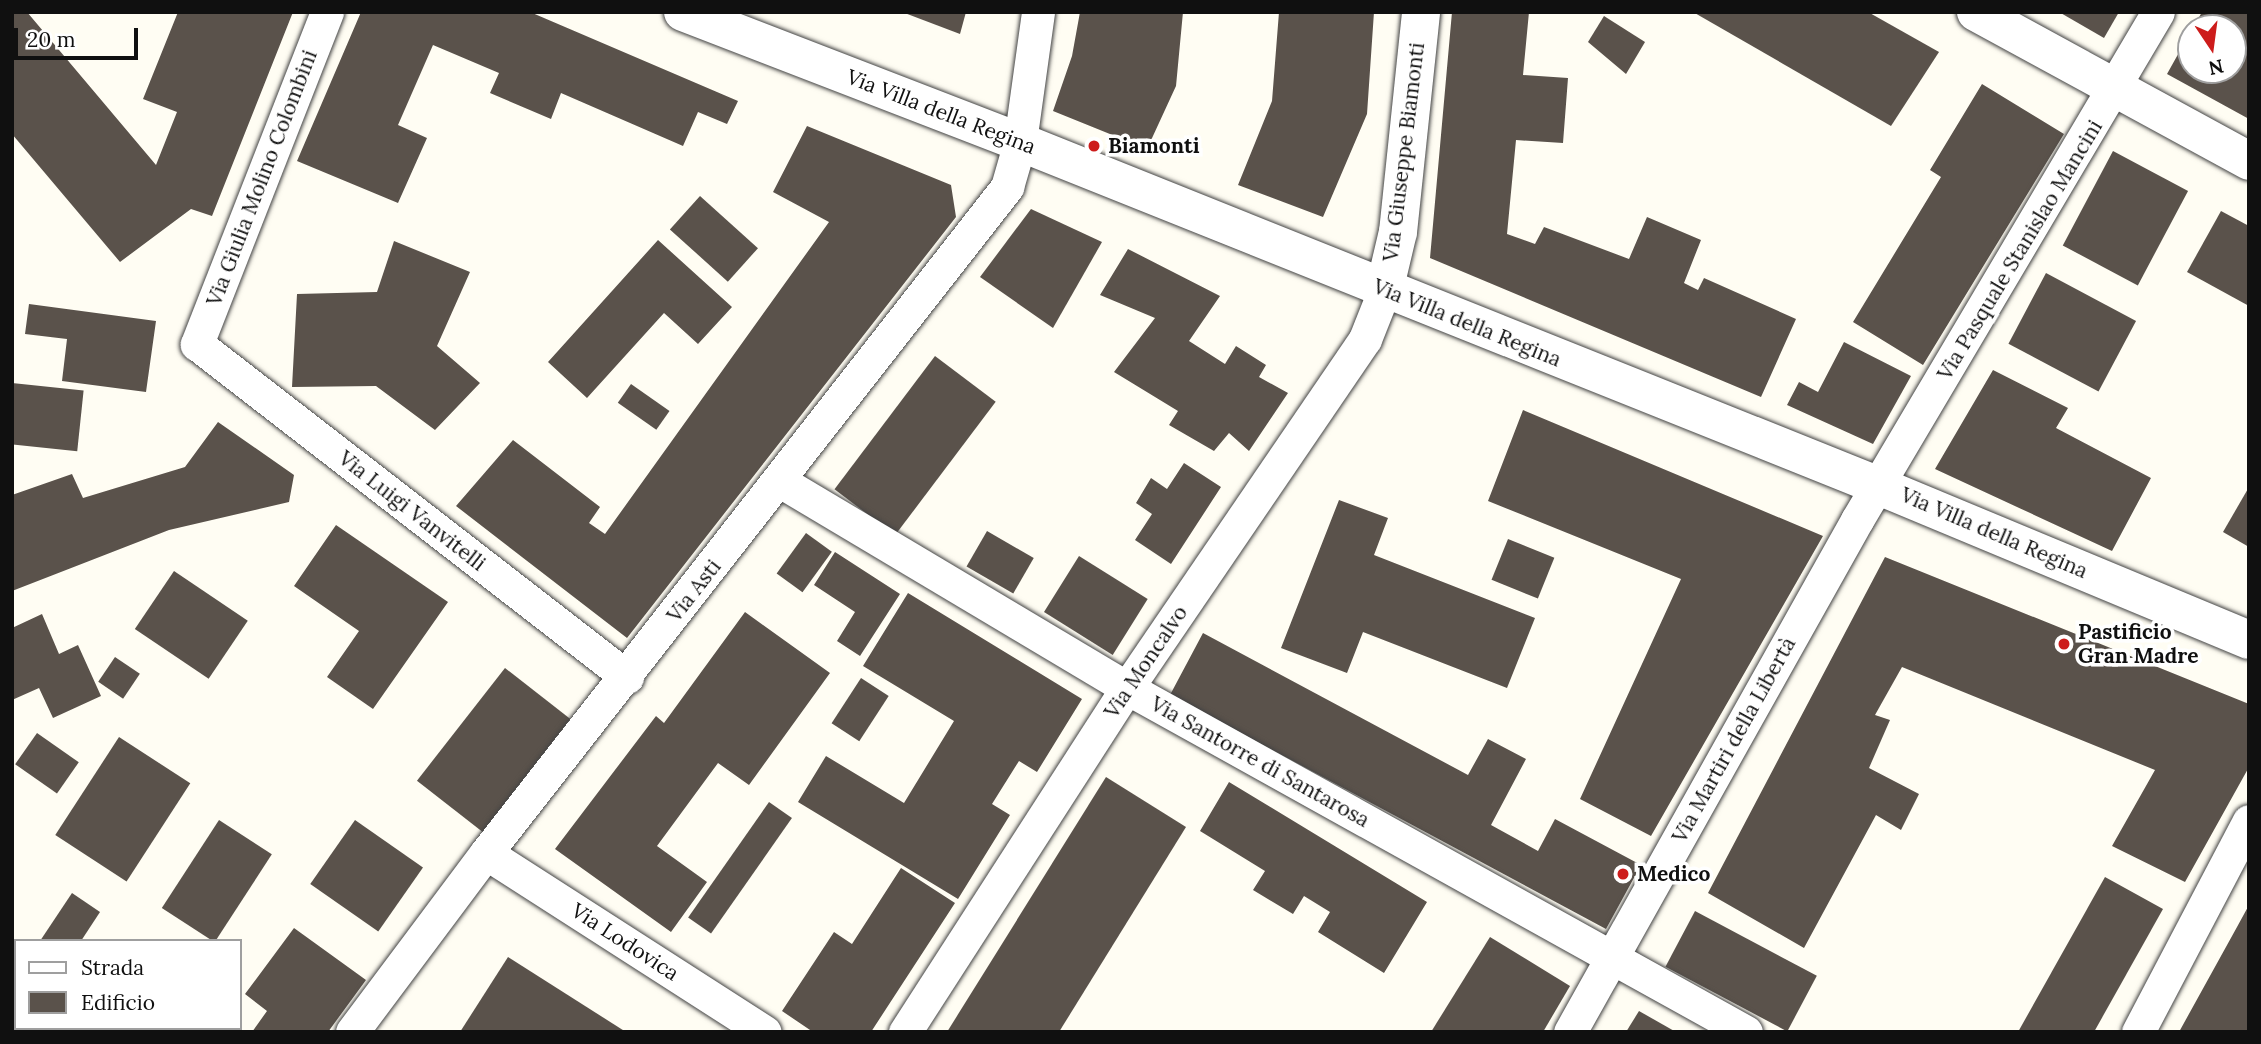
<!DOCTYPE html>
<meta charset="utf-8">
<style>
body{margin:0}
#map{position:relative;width:2261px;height:1044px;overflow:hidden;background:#fffdf3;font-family:Lora,serif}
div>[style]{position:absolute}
.building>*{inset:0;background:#5a524b;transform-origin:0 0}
.roads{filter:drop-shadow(0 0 2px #434343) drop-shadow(0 0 2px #434343)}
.minor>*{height:33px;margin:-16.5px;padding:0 16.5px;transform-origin:16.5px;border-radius:16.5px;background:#fff}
.tertiary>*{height:38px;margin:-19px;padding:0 19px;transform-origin:19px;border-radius:19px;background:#fff}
.dots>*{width:19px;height:19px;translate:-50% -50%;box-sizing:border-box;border:4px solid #fff;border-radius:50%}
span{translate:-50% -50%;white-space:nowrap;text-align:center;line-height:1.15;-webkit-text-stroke:7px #fff;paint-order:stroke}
.street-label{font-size:21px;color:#101010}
.poi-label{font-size:21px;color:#101010;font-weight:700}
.left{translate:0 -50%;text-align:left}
.frame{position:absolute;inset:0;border:14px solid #101010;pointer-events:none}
.legend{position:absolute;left:14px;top:939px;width:228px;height:91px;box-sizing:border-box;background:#fff;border:2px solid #9f9f9f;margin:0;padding:9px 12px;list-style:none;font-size:21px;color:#101010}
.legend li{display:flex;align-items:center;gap:14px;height:35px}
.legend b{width:35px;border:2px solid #9f9f9f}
.north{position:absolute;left:2177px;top:14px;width:70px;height:70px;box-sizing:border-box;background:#fff;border:2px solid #9f9f9f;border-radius:50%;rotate:167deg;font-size:19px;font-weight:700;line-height:28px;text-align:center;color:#101010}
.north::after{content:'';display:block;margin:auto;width:24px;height:32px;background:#cd1c1b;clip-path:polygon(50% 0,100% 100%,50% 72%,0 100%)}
.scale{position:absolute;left:14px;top:28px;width:124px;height:32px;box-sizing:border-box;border:4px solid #101010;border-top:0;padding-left:9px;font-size:21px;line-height:24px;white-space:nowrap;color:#101010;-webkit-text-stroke:5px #fff;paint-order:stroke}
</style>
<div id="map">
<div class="building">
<div style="clip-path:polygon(12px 12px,27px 12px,156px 165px,177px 112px,143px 99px,178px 12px,293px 12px,212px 216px,191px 209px,120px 262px,12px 134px)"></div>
<div style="clip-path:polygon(361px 12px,530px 12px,738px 101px,727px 124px,698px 112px,683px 146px,561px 93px,551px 119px,490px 93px,499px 73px,433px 45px,398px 125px,427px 138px,398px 203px,297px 161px)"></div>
<div style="clip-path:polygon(902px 12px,966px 12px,960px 34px)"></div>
<div style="clip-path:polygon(1080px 12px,1183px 12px,1176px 86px,1147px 149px,1053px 111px,1072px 56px)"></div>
<div style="clip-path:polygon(1279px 12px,1374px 12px,1367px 114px,1323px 217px,1238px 185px,1272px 101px)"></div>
<div style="clip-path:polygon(1452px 12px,1529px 12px,1523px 75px,1568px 78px,1563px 143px,1516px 140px,1507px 234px,1535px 244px,1544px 227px,1629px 259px,1647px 217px,1701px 240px,1684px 283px,1698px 290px,1704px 278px,1796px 319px,1761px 397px,1430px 258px)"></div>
<div style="clip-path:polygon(1693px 12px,1868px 12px,1939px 52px,1891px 126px)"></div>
<div style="clip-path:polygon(2059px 12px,2119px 12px,2104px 38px)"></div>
<div style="clip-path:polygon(2202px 12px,2249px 12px,2249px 119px,2167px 74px,2191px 31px,2191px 70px,2233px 70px,2233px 28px,2193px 28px)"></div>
<div style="clip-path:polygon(1604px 16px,1645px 42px,1626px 74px,1588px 42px)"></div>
<div style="clip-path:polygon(1982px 84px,2064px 134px,1923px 365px,1853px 322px,1941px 177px,1930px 170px)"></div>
<div style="clip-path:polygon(807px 126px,951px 185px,956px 217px,627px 638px,456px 506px,513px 440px,600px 507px,589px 523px,605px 534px,829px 222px,773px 192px)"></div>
<div style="left:2113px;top:151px;width:85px;height:107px;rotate:28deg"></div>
<div style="left:700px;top:196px;width:78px;height:45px;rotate:42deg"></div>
<div style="clip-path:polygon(1031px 209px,1102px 242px,1053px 328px,980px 277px)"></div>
<div style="clip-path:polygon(2221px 211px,2249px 226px,2249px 306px,2187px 272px)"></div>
<div style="clip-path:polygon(658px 240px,732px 307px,698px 344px,664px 313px,587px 398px,548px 362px)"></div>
<div style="clip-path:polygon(394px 241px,470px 272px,437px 346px,480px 383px,435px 430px,376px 386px,292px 387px,297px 294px,377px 292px)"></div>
<div style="clip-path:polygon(1128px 249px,1220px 296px,1189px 341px,1225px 364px,1236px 346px,1266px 365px,1259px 377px,1288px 393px,1249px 451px,1229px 433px,1214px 451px,1169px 425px,1178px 411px,1114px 372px,1155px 318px,1100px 295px)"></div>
<div style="left:2046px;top:273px;width:102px;height:80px;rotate:28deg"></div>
<div style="clip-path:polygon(29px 304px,156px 321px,146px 392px,62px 381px,67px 339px,25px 334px)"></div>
<div style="clip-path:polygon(1844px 342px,1911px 376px,1873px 444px,1787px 405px,1799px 382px,1818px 392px)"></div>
<div style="left:935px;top:356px;width:76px;height:167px;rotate:37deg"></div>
<div style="clip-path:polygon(1993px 370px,2068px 408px,2056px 428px,2151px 478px,2112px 551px,1935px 469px)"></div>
<div style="left:12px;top:383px;width:72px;height:61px;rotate:6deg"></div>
<div style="left:631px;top:384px;width:47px;height:23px;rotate:35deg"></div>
<div style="clip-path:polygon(1523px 410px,1823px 536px,1651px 836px,1580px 799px,1681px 579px,1488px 501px)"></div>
<div style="clip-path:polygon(218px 422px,294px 475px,289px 502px,169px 530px,12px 591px,12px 495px,72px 474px,83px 498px,185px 467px)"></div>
<div style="clip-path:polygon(1184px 463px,1221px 487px,1171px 564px,1135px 540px,1152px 514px,1136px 503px,1151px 478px,1167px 489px)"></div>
<div style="clip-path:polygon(2249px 487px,2249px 547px,2223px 532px)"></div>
<div style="clip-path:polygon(1339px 500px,1388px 518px,1374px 555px,1535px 618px,1507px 688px,1363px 632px,1347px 673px,1281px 648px)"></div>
<div style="clip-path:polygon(336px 525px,448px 602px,373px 709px,327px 677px,359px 631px,294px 586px)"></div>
<div style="left:987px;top:531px;width:54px;height:41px;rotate:30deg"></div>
<div style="left:806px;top:533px;width:32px;height:50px;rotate:36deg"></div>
<div style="left:1508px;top:539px;width:50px;height:44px;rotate:22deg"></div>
<div style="clip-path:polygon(835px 552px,900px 594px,860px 656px,837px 641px,855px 612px,814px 585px)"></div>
<div style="left:1079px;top:556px;width:81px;height:66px;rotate:32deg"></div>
<div style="clip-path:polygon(1885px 557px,2249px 704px,2249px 767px,2185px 882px,2112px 846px,2155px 770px,1902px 667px,1875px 715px,1890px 720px,1869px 768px,1919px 794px,1901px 830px,1876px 815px,1804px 948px,1708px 893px)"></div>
<div style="left:174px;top:571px;width:89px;height:70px;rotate:34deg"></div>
<div style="clip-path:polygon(908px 593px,1082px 699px,1037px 772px,1019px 761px,992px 804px,1010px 815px,958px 899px,798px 802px,826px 756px,904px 803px,954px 721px,863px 666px)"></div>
<div style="clip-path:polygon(745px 612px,830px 673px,749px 785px,718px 763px,657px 846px,707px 882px,671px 932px,555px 849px,656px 716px,664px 723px)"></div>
<div style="clip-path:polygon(42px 614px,59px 654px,78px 645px,101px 696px,53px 718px,39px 688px,12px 700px,12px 628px)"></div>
<div style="clip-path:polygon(1203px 633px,1468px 775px,1488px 739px,1526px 759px,1491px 825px,1538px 851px,1555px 819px,1641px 865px,1606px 929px,1170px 695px)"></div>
<div style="left:115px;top:657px;width:30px;height:30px;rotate:34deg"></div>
<div style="left:505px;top:668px;width:83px;height:143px;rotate:38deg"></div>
<div style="left:861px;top:678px;width:33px;height:54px;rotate:33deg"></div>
<div style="left:37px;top:733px;width:51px;height:38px;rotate:35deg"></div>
<div style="left:119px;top:737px;width:85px;height:117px;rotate:33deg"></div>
<div style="clip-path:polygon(1106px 777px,1186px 827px,1059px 1032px,947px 1032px)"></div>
<div style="clip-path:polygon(1229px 782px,1427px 902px,1384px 973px,1318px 932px,1330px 912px,1304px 896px,1293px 914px,1253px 890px,1265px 871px,1200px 831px)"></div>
<div style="left:769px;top:802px;width:28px;height:141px;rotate:35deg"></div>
<div style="left:219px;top:820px;width:63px;height:105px;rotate:33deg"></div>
<div style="left:355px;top:820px;width:83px;height:78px;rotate:35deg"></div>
<div style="clip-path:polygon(901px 868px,955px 903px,871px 1032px,813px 1032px,782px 1011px,834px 932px,852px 944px)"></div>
<div style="clip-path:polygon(2105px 877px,2163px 909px,2094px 1032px,2018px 1032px)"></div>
<div style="clip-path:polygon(72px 893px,100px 912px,81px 941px,40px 941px)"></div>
<div style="clip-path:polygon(2249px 905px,2249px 1032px,2179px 1032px,2237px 927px)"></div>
<div style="left:1695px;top:911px;width:138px;height:63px;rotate:28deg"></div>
<div style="clip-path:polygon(294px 928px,366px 980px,328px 1032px,252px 1032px,267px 1011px,245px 994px)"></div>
<div style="clip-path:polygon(1490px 937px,1570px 986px,1543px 1032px,1431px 1032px)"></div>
<div style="clip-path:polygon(508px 957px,626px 1032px,460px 1032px)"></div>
<div style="clip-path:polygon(16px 977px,16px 1028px,110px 1032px,12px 1032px)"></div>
<div style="clip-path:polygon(1639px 1011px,1676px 1032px,1626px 1032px)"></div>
</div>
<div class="roads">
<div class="minor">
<div style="left:327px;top:12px;width:357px;rotate:111.4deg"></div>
<div style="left:197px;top:344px;width:544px;rotate:37.75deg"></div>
<div style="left:780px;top:481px;width:404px;rotate:30.8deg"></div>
<div style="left:1127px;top:688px;width:708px;rotate:29.06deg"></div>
<div style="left:486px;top:853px;width:331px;rotate:32.7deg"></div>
<div style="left:352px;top:1032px;width:224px;rotate:-53.2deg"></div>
<div style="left:486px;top:853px;width:846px;rotate:-51.96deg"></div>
<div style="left:1007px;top:187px;width:47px;rotate:-73.9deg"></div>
<div style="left:1020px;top:142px;width:131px;rotate:-82.1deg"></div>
<div style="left:905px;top:1032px;width:409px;rotate:-57.2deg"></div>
<div style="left:1127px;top:688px;width:422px;rotate:-55.7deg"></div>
<div style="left:1365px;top:339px;width:52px;rotate:-68.4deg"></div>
<div style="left:1570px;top:1032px;width:587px;rotate:-60.73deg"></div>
<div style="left:1857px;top:520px;width:590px;rotate:-59.35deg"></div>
<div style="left:2138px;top:1032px;width:238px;rotate:-62.3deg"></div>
</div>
<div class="tertiary">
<div style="left:683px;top:12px;width:361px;rotate:21.1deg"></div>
<div style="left:1020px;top:142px;width:925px;rotate:21.82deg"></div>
<div style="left:1879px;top:486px;width:401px;rotate:22.6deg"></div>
<div style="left:1976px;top:12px;width:311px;rotate:28.6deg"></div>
<div style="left:1384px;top:291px;width:61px;rotate:-76.7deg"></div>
<div style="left:1398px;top:232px;width:221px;rotate:-84deg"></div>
</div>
</div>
<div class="dots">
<div style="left:1094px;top:146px;background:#cd1c1b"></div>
<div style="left:2064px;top:644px;background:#cd1c1b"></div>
<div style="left:1623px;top:874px;background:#cd1c1b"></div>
</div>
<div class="street-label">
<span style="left:941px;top:112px;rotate:21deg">Via Villa della Regina</span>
<span style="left:1404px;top:152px;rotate:-83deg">Via Giuseppe Biamonti</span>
<span style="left:262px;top:178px;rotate:-69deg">Via Giulia Molino Colombini</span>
<span style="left:2020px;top:250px;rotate:-59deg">Via Pasquale Stanislao Mancini</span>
<span style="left:1467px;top:323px;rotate:22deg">Via Villa della Regina</span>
<span style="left:412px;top:511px;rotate:38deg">Via Luigi Vanvitelli</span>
<span style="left:1994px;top:533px;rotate:23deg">Via Villa della Regina</span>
<span style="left:694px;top:591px;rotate:-52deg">Via Asti</span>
<span style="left:1146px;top:662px;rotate:-56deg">Via Moncalvo</span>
<span style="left:1734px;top:740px;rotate:-61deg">Via Martiri della Libertà</span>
<span style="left:1260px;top:762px;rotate:29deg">Via Santorre di Santarosa</span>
<span style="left:625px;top:942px;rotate:33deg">Via Lodovica</span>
</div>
<div class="poi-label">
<span class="left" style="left:1108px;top:146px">Biamonti</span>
<span class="left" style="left:2078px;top:644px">Pastificio<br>Gran Madre</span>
<span class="left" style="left:1637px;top:874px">Medico</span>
</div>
<div class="frame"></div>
<ul class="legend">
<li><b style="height:9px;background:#fff"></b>Strada</li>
<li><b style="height:19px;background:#5a524b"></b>Edificio</li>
</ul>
<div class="north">N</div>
<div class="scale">20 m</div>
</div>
